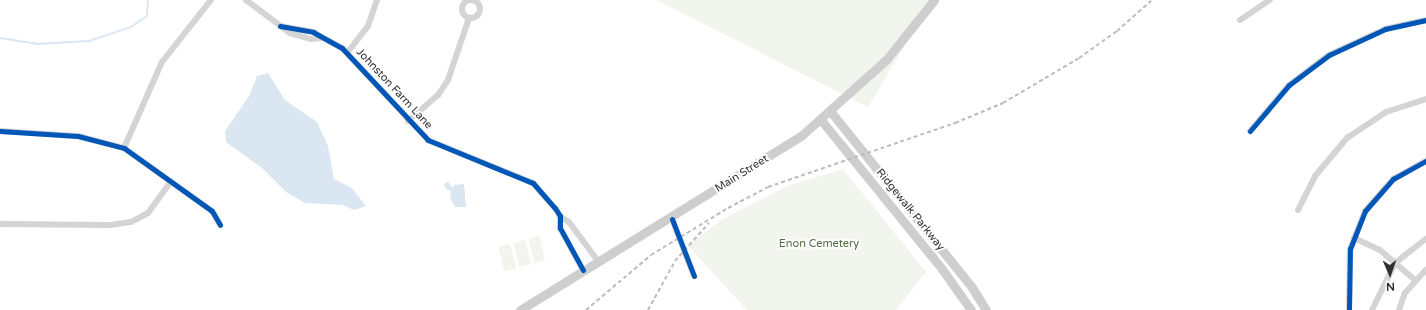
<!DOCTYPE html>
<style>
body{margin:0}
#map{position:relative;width:1426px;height:310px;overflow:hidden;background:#fff;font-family:"Varela Round",sans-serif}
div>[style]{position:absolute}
.green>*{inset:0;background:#f1f5ed;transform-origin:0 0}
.water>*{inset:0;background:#dae7f2}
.stream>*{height:2px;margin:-1px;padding:0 1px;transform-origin:1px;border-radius:1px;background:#dae7f2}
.minor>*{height:6px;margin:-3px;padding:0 3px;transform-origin:3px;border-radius:3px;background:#d4d4d4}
.minor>.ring{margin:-3px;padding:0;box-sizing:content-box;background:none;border:6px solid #d4d4d4;border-radius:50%}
.secondary>*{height:9px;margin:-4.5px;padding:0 4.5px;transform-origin:4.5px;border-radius:4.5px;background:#cecece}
.rail>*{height:2px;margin-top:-1px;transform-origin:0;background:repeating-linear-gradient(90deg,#bcbcbc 0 4px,transparent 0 7px)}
.cycleway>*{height:5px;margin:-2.5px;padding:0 2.5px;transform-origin:2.5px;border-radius:2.5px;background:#0057b8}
span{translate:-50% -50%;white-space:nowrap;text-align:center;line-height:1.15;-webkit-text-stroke:4px #fff;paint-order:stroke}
.street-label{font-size:11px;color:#303030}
.park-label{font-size:11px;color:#506d3c}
.north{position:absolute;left:1370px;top:254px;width:40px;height:40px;-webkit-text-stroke:3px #fff;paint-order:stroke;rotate:178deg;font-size:11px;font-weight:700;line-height:16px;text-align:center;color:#303030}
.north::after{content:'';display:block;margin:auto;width:14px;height:18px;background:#303030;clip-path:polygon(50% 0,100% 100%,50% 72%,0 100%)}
</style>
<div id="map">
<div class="green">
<div style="clip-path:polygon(656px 0,932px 0,868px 107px)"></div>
<div style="clip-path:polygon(843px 169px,926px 272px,896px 310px,747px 310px,688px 246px,720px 221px,749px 205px,790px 185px)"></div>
<div style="left:539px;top:236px;width:25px;height:11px;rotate:76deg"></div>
<div style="left:525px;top:240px;width:25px;height:12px;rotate:76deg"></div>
<div style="left:510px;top:244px;width:25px;height:12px;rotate:76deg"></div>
</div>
<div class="water">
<div style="clip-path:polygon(268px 73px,285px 100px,317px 122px,328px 146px,334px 179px,352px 188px,366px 206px,354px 210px,343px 205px,305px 203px,286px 192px,262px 168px,226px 142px,225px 131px,249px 96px,257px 76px)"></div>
<div style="clip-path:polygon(448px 182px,453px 188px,454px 185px,464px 184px,466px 207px,455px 207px,450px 198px,451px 191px,445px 188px,444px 184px)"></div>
</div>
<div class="stream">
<div style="left:0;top:38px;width:37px;rotate:9deg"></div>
<div style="left:37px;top:44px;width:52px;rotate:-3.3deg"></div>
<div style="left:89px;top:41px;width:44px;rotate:-18.4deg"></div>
<div style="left:131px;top:27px;width:19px;rotate:-35deg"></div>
<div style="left:147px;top:16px;width:16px;rotate:-86deg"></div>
</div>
<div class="minor">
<div class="ring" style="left:462px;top:0;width:12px;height:12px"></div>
<div style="left:246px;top:0;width:55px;rotate:36.9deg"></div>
<div style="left:290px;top:33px;width:22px;rotate:16deg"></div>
<div style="left:311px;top:39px;width:11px;rotate:-5deg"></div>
<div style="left:1240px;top:20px;width:36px;rotate:-34deg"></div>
<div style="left:280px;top:26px;width:34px;rotate:10deg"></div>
<div style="left:313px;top:32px;width:33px;rotate:29deg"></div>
<div style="left:342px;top:48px;width:126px;rotate:46.9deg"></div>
<div style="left:428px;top:140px;width:113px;rotate:22.3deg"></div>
<div style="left:533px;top:183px;width:33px;rotate:49deg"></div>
<div style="left:555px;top:208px;width:9px;rotate:58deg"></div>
<div style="left:560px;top:216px;width:12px;rotate:90deg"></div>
<div style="left:560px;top:228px;width:48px;rotate:61.3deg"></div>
<div style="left:347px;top:53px;width:34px;rotate:-52deg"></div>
<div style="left:368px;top:26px;width:28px;rotate:-71deg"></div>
<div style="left:408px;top:121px;width:40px;rotate:-41deg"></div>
<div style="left:438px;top:95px;width:18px;rotate:-56deg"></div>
<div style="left:448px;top:80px;width:65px;rotate:-71.3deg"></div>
<div style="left:0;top:131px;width:78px;rotate:3.7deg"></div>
<div style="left:78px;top:136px;width:48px;rotate:14.6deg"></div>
<div style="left:124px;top:148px;width:108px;rotate:35.6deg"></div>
<div style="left:212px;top:211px;width:16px;rotate:60deg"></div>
<div style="left:1250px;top:131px;width:60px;rotate:-49.7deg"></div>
<div style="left:1289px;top:85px;width:50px;rotate:-36.9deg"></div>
<div style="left:1329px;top:55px;width:62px;rotate:-24.9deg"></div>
<div style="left:1385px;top:29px;width:42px;rotate:-12.4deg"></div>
<div style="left:124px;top:148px;width:94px;rotate:-66.2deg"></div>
<div style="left:162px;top:62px;width:79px;rotate:-51.7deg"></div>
<div style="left:1298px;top:210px;width:38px;rotate:-63deg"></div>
<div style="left:1315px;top:176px;width:50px;rotate:-49.9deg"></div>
<div style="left:1347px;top:138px;width:47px;rotate:-33.7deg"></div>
<div style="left:1386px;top:112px;width:42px;rotate:-18deg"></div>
<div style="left:560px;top:216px;width:11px;rotate:34deg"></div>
<div style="left:569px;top:222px;width:49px;rotate:53.4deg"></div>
<div style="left:672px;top:219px;width:61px;rotate:68.9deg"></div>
<div style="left:0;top:224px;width:111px;rotate:0.5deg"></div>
<div style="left:111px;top:225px;width:20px;rotate:-9deg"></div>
<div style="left:131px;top:222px;width:19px;rotate:-28deg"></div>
<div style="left:148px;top:213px;width:39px;rotate:-54deg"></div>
<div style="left:1354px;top:238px;width:29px;rotate:25deg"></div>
<div style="left:1380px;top:250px;width:46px;rotate:40.6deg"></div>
<div style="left:1349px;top:310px;width:61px;rotate:-89.1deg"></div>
<div style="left:1350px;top:249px;width:41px;rotate:-68.5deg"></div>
<div style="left:1365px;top:211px;width:43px;rotate:-48.8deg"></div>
<div style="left:1393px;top:179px;width:38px;rotate:-29deg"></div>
<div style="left:1372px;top:310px;width:52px;rotate:-63.9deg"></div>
<div style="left:1395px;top:263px;width:39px;rotate:-38deg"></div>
<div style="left:1399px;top:310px;width:18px;rotate:-71deg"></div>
<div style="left:1405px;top:293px;width:31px;rotate:-48deg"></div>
</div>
<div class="secondary">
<div style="left:831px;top:112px;width:223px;rotate:51.2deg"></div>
<div style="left:971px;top:286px;width:28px;rotate:58deg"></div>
<div style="left:821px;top:120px;width:192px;rotate:50.9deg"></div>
<div style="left:942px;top:269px;width:50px;rotate:54.7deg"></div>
<div style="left:520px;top:310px;width:332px;rotate:-31.8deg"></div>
<div style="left:802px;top:135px;width:113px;rotate:-41.8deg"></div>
<div style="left:886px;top:60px;width:77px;rotate:-51.3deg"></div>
</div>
<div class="rail">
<div style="left:586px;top:310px;width:85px;rotate:-40.2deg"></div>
<div style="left:651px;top:255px;width:90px;rotate:-31.4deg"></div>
<div style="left:728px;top:208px;width:45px;rotate:-27.7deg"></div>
<div style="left:768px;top:187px;width:198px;rotate:-18.9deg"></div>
<div style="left:955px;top:123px;width:52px;rotate:-22.6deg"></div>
<div style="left:1003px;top:103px;width:88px;rotate:-30.6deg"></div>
<div style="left:1079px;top:58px;width:47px;rotate:-35.4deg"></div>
<div style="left:1117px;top:31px;width:47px;rotate:-41.5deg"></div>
<div style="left:648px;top:310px;width:56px;rotate:-61.1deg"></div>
<div style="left:675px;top:261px;width:51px;rotate:-48.2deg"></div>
</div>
<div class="cycleway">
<div style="left:280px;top:26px;width:34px;rotate:10deg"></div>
<div style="left:313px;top:32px;width:33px;rotate:29deg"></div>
<div style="left:342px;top:48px;width:126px;rotate:46.9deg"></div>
<div style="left:428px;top:140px;width:113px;rotate:22.3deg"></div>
<div style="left:533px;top:183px;width:33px;rotate:49deg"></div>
<div style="left:555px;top:208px;width:9px;rotate:58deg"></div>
<div style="left:560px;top:216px;width:12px;rotate:90deg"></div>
<div style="left:560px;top:228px;width:48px;rotate:61.3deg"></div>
<div style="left:0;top:131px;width:78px;rotate:3.7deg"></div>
<div style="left:78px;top:136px;width:48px;rotate:14.6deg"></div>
<div style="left:124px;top:148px;width:108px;rotate:35.6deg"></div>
<div style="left:212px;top:211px;width:16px;rotate:60deg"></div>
<div style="left:1250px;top:131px;width:60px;rotate:-49.7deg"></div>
<div style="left:1289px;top:85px;width:50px;rotate:-36.9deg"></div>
<div style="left:1329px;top:55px;width:62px;rotate:-24.9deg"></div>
<div style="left:1385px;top:29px;width:42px;rotate:-12.4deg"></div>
<div style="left:672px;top:219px;width:61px;rotate:68.9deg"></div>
<div style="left:1349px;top:310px;width:61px;rotate:-89.1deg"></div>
<div style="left:1350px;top:249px;width:41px;rotate:-68.5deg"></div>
<div style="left:1365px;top:211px;width:43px;rotate:-48.8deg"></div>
<div style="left:1393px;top:179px;width:38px;rotate:-29deg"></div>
</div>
<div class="street-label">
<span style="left:394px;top:89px;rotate:47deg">Johnston Farm Lane</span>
<span style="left:742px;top:174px;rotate:-32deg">Main Street</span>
<span style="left:910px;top:210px;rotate:51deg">Ridgewalk Parkway</span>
</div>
<div class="park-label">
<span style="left:819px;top:244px">Enon Cemetery</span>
</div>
<div class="north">N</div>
</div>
